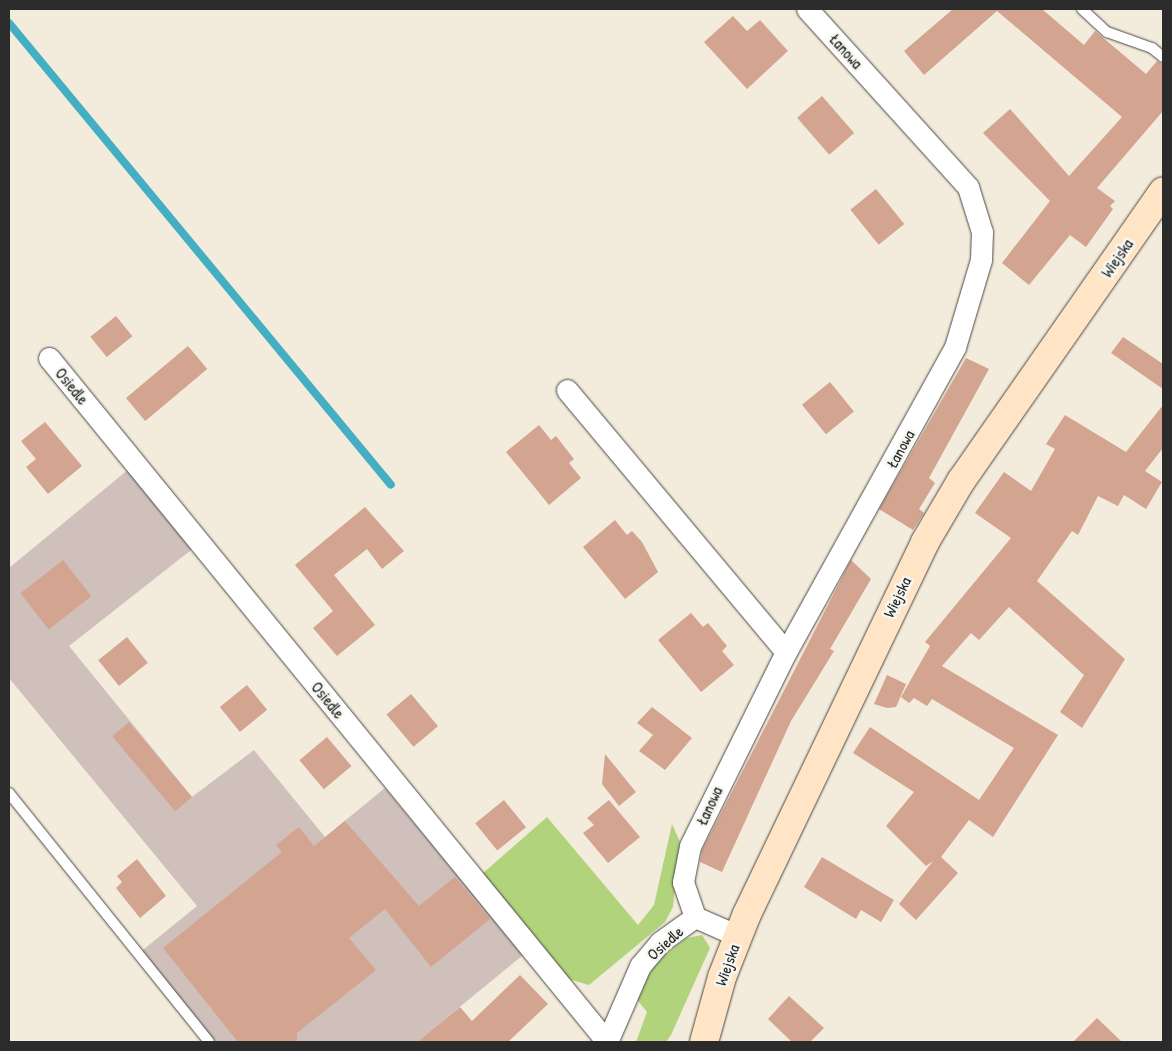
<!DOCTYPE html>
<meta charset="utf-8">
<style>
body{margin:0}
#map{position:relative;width:1172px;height:1051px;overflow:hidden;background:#f3ebdb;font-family:"Patrick Hand",sans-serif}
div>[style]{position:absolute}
.industrial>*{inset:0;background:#cfc0bb}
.green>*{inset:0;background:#b1d37b}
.stream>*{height:8px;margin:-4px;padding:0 4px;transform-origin:4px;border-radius:4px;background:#44afc2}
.building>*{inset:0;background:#d3a490;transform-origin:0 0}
.roads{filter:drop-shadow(0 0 1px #494845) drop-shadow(0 0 1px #494845)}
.lane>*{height:10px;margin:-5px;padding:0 5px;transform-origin:5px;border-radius:5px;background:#fff}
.street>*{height:21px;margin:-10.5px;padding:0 10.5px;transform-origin:10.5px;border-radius:10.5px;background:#fff}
.secondary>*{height:28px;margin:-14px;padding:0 14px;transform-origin:14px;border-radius:14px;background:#ffe4c6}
span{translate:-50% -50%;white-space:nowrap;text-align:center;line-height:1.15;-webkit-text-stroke:5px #f6f6f2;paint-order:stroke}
.street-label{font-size:16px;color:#2b2b2b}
.frame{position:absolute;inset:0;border:10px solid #2b2b2b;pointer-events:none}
</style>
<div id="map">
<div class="industrial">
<div style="clip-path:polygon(135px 464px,200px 543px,69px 646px,192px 797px,254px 750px,325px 837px,385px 788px,523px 955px,417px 1042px,209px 1042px,138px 954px,197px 906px,9px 678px,9px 568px)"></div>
</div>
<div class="green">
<div style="clip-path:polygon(547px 817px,638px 925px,654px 905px,672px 824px,680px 842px,673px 907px,665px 922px,589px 985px,569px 979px,482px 874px)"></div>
<div style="clip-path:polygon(702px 935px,710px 948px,671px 1035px,666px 1042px,636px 1042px,647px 1012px,635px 997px,660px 957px,687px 938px)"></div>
</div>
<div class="stream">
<div style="left:9px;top:23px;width:599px;rotate:50.41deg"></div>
</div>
<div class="building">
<div style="clip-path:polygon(953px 9px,1042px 9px,1084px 45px,1095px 31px,1146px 74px,1157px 61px,1163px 64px,1163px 111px,1097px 188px,1115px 201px,1110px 206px,1113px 209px,1086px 247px,1070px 235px,1029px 285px,1002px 263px,1050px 201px,983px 133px,1010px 109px,1069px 176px,1122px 117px,997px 11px,924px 75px,904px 51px)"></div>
<div style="clip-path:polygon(733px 16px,747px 31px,760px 20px,788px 51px,747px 89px,704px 42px)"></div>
<div style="left:822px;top:96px;width:49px;height:33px;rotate:49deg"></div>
<div style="left:876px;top:189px;width:45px;height:33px;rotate:51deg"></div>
<div style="left:116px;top:316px;width:26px;height:33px;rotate:51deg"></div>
<div style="clip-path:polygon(1123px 337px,1163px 364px,1163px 389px,1111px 353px)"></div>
<div style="left:188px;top:346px;width:30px;height:81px;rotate:50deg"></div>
<div style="clip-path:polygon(966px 358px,989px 369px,929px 478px,935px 483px,919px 509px,924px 513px,913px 530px,879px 509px)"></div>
<div style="left:830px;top:382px;width:38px;height:36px;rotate:51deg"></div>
<div style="clip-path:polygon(1163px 405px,1163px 448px,1145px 471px,1162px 482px,1146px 509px,1124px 495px,1118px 506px,1098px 496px,1078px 535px,1072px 531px,1037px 581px,1125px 659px,1082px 728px,1060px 712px,1084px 675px,1009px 607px,979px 640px,971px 633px,942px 666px,1058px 735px,993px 837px,969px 820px,941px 857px,958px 873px,916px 920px,899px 904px,933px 861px,926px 866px,886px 826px,914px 792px,853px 753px,870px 727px,979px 800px,1014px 748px,932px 699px,927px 706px,914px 698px,909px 703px,901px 697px,930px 646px,925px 642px,1011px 538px,975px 513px,1004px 472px,1031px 491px,1055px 449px,1046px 444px,1065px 415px,1126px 452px)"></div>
<div style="clip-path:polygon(45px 422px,82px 466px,48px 494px,26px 467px,36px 459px,21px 441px)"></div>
<div style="clip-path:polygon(539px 425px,551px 440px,556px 436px,574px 459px,569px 463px,581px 478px,549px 505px,506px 452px)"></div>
<div style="clip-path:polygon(365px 507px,404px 551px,382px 569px,367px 549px,334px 575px,375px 625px,337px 656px,313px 628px,333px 611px,295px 565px)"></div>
<div style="clip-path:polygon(615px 520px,627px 535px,632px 531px,642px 542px,658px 572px,625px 599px,583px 547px)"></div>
<div style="left:63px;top:560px;width:46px;height:54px;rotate:52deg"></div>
<div style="clip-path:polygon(851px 560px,871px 579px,830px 649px,834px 651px,791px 721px,722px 872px,700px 862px,702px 850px)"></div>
<div style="clip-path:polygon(691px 613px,703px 627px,708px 623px,727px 646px,722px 651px,734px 665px,701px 692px,658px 640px)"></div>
<div style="left:127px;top:637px;width:33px;height:37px;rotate:51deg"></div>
<div style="clip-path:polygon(887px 675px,906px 684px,896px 707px,887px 708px,874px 704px)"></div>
<div style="left:247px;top:685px;width:32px;height:35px;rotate:51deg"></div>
<div style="left:411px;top:694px;width:42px;height:32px;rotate:50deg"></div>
<div style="clip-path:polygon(652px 707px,692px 738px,665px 770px,639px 751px,653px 735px,637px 723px)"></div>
<div style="left:129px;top:722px;width:98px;height:22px;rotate:50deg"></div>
<div style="left:327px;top:737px;width:38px;height:36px;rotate:50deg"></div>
<div style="clip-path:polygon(605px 754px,636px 792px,619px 806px,602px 784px)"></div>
<div style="left:504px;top:800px;width:35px;height:37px;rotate:51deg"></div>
<div style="clip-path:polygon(609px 800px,640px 837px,608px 863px,583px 833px,594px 825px,587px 818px)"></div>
<div style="clip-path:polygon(345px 821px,419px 906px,455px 877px,490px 919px,431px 967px,385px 909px,349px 938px,376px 970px,297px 1033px,297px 1042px,238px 1042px,163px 948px,282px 852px,276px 845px,299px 827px,314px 846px)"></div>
<div style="clip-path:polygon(822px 857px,894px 900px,881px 922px,861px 910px,856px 919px,804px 887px)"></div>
<div style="clip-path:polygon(137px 859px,166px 896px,140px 918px,116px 888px,122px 882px,117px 876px)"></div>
<div style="clip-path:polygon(520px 975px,548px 1004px,508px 1042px,417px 1042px,460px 1007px,472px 1021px)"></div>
<div style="clip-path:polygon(789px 996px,824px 1028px,810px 1042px,792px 1042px,768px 1019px)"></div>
<div style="clip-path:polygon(1097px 1018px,1122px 1042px,1073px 1042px)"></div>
</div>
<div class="roads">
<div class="lane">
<div style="left:1082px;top:9px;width:34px;rotate:43deg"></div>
<div style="left:1107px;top:32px;width:48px;rotate:19.6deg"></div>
<div style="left:1152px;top:48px;width:14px;rotate:39deg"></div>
<div style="left:9px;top:793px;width:319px;rotate:51.2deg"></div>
</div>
<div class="street">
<div style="left:49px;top:358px;width:883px;rotate:50.79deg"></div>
<div style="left:567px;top:390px;width:341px;rotate:50.1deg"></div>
<div style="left:695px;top:917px;width:37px;rotate:-109deg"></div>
<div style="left:683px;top:882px;width:37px;rotate:-79deg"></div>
<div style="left:690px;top:846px;width:216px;rotate:-63.7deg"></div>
<div style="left:786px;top:652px;width:349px;rotate:-61deg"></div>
<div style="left:955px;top:347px;width:91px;rotate:-73.4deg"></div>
<div style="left:981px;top:260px;width:28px;rotate:-88deg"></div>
<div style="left:982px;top:232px;width:47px;rotate:-107.3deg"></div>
<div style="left:968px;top:187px;width:240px;rotate:-132.1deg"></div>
<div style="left:607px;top:1042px;width:83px;rotate:-66.5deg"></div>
<div style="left:640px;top:966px;width:31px;rotate:-50deg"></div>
<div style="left:660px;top:942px;width:43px;rotate:-35.5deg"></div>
<div style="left:695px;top:917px;width:47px;rotate:23.8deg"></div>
</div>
<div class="secondary">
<div style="left:704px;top:1042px;width:67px;rotate:-74.5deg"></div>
<div style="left:722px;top:977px;width:68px;rotate:-68.4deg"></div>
<div style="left:747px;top:914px;width:412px;rotate:-64.4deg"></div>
<div style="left:925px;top:542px;width:71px;rotate:-59.5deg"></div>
<div style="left:961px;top:481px;width:353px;rotate:-55.1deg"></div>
</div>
</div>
<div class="street-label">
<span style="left:846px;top:51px;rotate:48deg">Łanowa</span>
<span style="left:1117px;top:258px;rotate:-55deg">Wiejska</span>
<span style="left:72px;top:386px;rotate:51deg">Osiedle</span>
<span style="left:900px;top:449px;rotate:-61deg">Łanowa</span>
<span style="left:897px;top:597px;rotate:-64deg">Wiejska</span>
<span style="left:328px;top:700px;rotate:51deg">Osiedle</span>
<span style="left:709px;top:806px;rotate:-65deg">Łanowa</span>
<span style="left:665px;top:943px;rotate:-42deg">Osiedle</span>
<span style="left:727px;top:965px;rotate:-70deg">Wiejska</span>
</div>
<div class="frame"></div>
</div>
